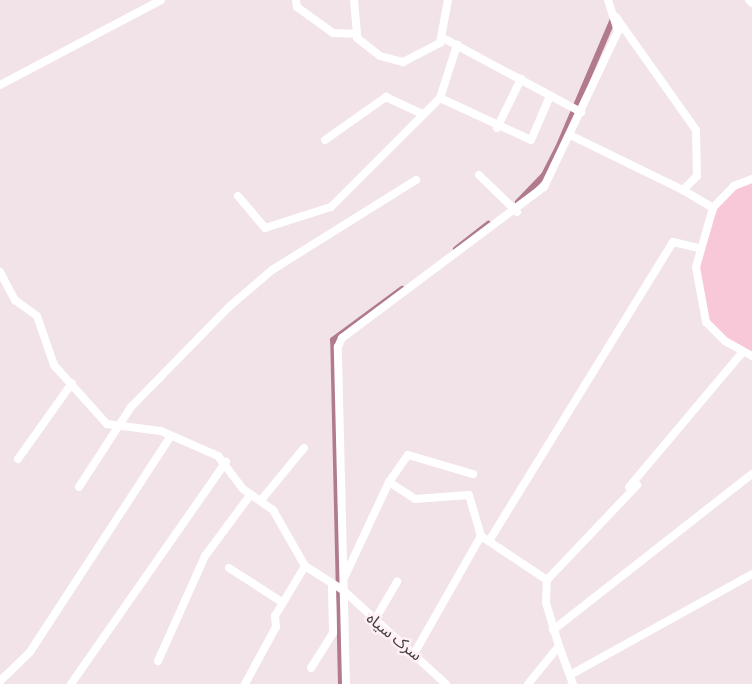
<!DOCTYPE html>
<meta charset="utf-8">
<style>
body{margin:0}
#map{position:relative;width:752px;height:684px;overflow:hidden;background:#f1e3e8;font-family:"Roboto Condensed","Noto Sans Arabic",sans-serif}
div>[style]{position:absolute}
.green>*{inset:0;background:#f9c8d8}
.canal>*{height:6px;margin:-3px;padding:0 3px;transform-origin:3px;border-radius:3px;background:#b17a8e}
.minor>*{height:8px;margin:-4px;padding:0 4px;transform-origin:4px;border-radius:4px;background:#fff}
span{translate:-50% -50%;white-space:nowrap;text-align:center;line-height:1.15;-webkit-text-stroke:5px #fff0f5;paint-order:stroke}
.street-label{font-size:16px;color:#413b3d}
</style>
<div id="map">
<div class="green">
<div style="clip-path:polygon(752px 179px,752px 356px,706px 322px,696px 267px,723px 194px)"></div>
</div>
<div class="canal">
<div style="left:518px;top:202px;width:37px;rotate:-46deg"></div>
<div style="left:544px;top:175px;width:30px;rotate:-63deg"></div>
<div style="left:558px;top:148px;width:140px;rotate:-66.9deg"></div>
<div style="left:456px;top:249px;width:41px;rotate:-38deg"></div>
<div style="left:341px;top:684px;width:344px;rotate:-91.3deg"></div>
<div style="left:333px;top:340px;width:86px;rotate:-36.5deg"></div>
</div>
<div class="minor">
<div style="left:296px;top:0;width:7px;rotate:82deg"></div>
<div style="left:297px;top:7px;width:44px;rotate:35.8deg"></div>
<div style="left:333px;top:33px;width:24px;rotate:2deg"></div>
<div style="left:354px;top:0;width:38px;rotate:85deg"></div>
<div style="left:357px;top:38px;width:29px;rotate:38deg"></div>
<div style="left:380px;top:56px;width:24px;rotate:15deg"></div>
<div style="left:403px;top:62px;width:42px;rotate:-27.2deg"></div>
<div style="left:440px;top:43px;width:44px;rotate:-79.5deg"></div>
<div style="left:749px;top:0;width:4px;rotate:45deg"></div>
<div style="left:616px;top:17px;width:138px;rotate:54.7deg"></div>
<div style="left:696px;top:130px;width:46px;rotate:88.8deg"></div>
<div style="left:697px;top:176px;width:20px;rotate:135deg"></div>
<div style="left:683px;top:190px;width:35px;rotate:31deg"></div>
<div style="left:443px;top:38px;width:157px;rotate:28.2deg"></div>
<div style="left:0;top:85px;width:182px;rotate:-27.8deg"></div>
<div style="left:440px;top:98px;width:100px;rotate:24.8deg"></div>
<div style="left:531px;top:140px;width:48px;rotate:-66.6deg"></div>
<div style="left:497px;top:128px;width:55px;rotate:-63.9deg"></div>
<div style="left:570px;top:135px;width:126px;rotate:26deg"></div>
<div style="left:325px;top:140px;width:75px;rotate:-35.2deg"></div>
<div style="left:386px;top:97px;width:38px;rotate:25deg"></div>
<div style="left:479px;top:175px;width:53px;rotate:44.2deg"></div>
<div style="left:752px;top:179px;width:19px;rotate:159deg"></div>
<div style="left:734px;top:186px;width:30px;rotate:134deg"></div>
<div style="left:713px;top:208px;width:61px;rotate:106.1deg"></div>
<div style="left:696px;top:267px;width:56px;rotate:79.7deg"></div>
<div style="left:706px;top:322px;width:27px;rotate:45deg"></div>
<div style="left:725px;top:341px;width:31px;rotate:29deg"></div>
<div style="left:238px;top:196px;width:42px;rotate:49.8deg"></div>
<div style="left:265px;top:228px;width:69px;rotate:-17.7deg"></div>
<div style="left:331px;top:207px;width:154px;rotate:-45deg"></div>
<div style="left:440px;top:98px;width:56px;rotate:-72.2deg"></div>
<div style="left:0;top:272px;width:32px;rotate:62deg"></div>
<div style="left:15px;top:300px;width:27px;rotate:36deg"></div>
<div style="left:37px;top:316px;width:52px;rotate:70.9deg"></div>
<div style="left:54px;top:365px;width:79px;rotate:48.1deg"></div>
<div style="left:107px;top:424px;width:54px;rotate:7.4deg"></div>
<div style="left:161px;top:431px;width:62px;rotate:23.7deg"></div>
<div style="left:218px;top:456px;width:41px;rotate:52.9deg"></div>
<div style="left:243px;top:489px;width:37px;rotate:35deg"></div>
<div style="left:273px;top:510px;width:64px;rotate:60.3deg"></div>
<div style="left:305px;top:566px;width:45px;rotate:32.3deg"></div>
<div style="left:343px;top:590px;width:139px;rotate:42.4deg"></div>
<div style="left:18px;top:459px;width:93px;rotate:-54.6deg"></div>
<div style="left:389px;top:482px;width:31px;rotate:33deg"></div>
<div style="left:415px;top:499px;width:54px;rotate:-4.2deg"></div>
<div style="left:469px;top:495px;width:43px;rotate:73.7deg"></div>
<div style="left:79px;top:487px;width:95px;rotate:-57deg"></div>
<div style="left:131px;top:407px;width:141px;rotate:-45.6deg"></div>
<div style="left:230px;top:306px;width:55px;rotate:-40.6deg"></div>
<div style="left:272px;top:270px;width:170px;rotate:-32deg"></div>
<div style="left:629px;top:487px;width:175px;rotate:-49.9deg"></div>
<div style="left:262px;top:499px;width:66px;rotate:-50.5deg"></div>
<div style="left:489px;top:541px;width:351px;rotate:-58.4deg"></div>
<div style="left:673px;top:242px;width:26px;rotate:13deg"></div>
<div style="left:229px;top:568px;width:63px;rotate:32.7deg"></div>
<div style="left:344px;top:578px;width:106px;rotate:-64.9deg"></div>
<div style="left:389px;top:482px;width:33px;rotate:-55deg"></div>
<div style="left:408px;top:455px;width:68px;rotate:16.3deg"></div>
<div style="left:373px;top:623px;width:48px;rotate:-59.7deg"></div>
<div style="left:553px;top:630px;width:253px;rotate:-38.1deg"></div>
<div style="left:559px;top:646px;width:40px;rotate:69.8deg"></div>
<div style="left:415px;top:652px;width:133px;rotate:-60.4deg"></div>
<div style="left:481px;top:536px;width:79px;rotate:33.7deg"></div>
<div style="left:158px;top:661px;width:115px;rotate:-65.9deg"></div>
<div style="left:205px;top:556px;width:77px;rotate:-53.4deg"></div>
<div style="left:311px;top:668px;width:41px;rotate:-57.8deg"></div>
<div style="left:333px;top:633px;width:47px;rotate:-91.2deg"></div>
<div style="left:570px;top:675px;width:208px;rotate:-29deg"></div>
<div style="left:0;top:681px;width:42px;rotate:-44deg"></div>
<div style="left:30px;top:652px;width:258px;rotate:-56.9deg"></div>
<div style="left:71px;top:684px;width:271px;rotate:-55.1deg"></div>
<div style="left:245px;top:684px;width:65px;rotate:-61.5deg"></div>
<div style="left:276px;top:627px;width:11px;rotate:-95deg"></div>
<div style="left:275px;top:616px;width:58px;rotate:-59deg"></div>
<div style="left:346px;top:684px;width:337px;rotate:-91.4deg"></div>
<div style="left:338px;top:347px;width:10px;rotate:-66deg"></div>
<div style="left:342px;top:338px;width:252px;rotate:-36.8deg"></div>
<div style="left:544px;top:187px;width:173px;rotate:-64.6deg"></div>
<div style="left:618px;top:31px;width:33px;rotate:-108deg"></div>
<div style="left:528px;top:684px;width:49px;rotate:-50.8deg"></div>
<div style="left:559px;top:646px;width:45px;rotate:-106.8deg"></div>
<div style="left:546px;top:603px;width:23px;rotate:-88deg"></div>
<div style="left:547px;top:580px;width:131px;rotate:-46.5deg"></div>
</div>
<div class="street-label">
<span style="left:394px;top:637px;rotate:39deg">سرک سیاه</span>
</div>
</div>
